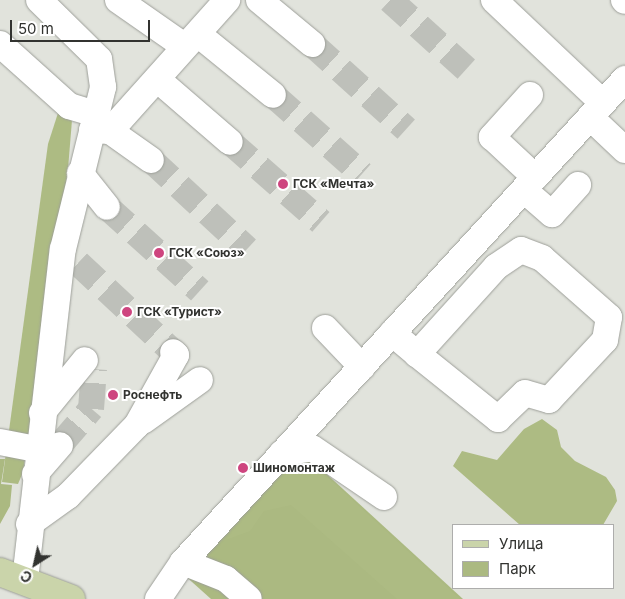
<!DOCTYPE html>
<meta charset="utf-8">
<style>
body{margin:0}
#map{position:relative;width:625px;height:599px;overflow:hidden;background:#e1e3dc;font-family:Inter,sans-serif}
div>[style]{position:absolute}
.green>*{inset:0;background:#abb981}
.forest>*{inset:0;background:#adbb83}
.minor-tunnel>*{height:26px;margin-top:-13px;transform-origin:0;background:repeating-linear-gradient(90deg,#bec0ba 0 26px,transparent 0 39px)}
.roads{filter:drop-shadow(0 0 1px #9d9f99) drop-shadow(0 0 1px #9d9f99)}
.minor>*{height:26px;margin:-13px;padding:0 13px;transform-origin:13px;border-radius:13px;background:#fff}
.major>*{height:28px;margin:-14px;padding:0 14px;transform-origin:14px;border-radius:14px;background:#cad4aa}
.dots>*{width:14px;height:14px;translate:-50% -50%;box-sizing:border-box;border:2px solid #fff;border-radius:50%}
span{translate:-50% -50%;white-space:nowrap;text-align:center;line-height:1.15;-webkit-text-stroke:4px #fff;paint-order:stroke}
.poi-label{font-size:12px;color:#323330;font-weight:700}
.left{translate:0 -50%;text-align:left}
.legend{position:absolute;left:452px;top:524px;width:162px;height:65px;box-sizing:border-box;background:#fff;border:1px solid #adadac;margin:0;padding:6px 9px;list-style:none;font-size:15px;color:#323330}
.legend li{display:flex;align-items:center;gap:10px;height:25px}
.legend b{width:25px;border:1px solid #adadac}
.north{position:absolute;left:10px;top:539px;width:50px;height:50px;-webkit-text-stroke:4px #fff;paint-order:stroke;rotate:215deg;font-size:14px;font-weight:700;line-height:20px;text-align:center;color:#323330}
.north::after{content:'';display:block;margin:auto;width:18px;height:22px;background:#323330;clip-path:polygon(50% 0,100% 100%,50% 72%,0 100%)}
.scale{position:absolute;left:10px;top:20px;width:140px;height:22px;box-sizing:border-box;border:2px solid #323330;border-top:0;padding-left:6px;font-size:15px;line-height:18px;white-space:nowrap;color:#323330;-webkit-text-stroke:4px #fff;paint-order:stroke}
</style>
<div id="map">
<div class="green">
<div style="clip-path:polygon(307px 456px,463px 599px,211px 599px,182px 573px)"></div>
<div style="clip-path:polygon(0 459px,5px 459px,1px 484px,12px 485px,10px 506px,0 524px)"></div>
</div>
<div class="forest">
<div style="clip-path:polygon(58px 113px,72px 120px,68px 169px,23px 472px,18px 484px,2px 482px,48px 144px)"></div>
<div style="clip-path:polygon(542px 419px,557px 430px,561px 447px,575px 461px,606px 477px,615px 490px,617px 501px,603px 525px,520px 525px,453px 466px,462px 451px,497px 460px,524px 429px)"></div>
<div style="clip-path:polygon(287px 458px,311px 462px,460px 599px,397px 599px,291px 505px,264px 511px,250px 531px,223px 541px,206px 555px)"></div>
</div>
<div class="minor-tunnel">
<div style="left:390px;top:0;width:103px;rotate:42.2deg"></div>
<div style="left:312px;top:44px;width:127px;rotate:42.1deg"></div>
<div style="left:273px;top:95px;width:119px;rotate:41.6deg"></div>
<div style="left:230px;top:142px;width:121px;rotate:41.3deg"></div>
<div style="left:151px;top:160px;width:131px;rotate:42.8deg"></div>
<div style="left:107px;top:207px;width:125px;rotate:42.1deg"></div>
<div style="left:78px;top:263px;width:130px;rotate:43.1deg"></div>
<div style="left:60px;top:445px;width:48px;rotate:-49.3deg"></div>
<div style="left:91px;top:409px;width:40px;rotate:-85.7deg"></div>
</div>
<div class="roads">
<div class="minor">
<div style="left:118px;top:0;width:80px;rotate:34.9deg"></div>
<div style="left:259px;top:0;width:69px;rotate:39.7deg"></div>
<div style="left:494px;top:0;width:150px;rotate:43.4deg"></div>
<div style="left:624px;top:0;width:1px;rotate:45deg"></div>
<div style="left:199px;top:35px;width:95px;rotate:39deg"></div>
<div style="left:0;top:44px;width:93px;rotate:41.9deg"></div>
<div style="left:69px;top:106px;width:28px;rotate:17deg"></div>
<div style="left:157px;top:79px;width:96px;rotate:40.8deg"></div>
<div style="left:530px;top:95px;width:57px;rotate:132.1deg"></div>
<div style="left:492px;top:137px;width:59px;rotate:42.9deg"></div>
<div style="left:590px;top:117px;width:48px;rotate:43.3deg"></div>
<div style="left:92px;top:130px;width:18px;rotate:3deg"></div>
<div style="left:110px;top:131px;width:176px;rotate:-48.2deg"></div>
<div style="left:110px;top:131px;width:50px;rotate:35.3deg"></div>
<div style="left:80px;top:173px;width:43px;rotate:51.5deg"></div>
<div style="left:524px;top:190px;width:37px;rotate:41deg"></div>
<div style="left:552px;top:214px;width:39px;rotate:-48deg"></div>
<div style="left:325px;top:328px;width:54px;rotate:46.5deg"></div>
<div style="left:392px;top:333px;width:33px;rotate:40deg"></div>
<div style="left:417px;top:354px;width:104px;rotate:38.7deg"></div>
<div style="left:498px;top:419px;width:37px;rotate:-44deg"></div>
<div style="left:525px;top:393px;width:25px;rotate:16deg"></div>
<div style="left:549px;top:400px;width:82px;rotate:-47deg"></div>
<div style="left:605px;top:340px;width:23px;rotate:-80deg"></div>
<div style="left:609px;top:317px;width:89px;rotate:-138.6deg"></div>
<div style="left:542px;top:258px;width:22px;rotate:-159deg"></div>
<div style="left:521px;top:250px;width:30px;rotate:146deg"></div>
<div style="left:496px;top:267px;width:118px;rotate:132.2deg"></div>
<div style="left:42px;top:413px;width:68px;rotate:-50.9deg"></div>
<div style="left:143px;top:421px;width:70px;rotate:-35.7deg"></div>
<div style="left:0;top:442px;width:38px;rotate:11deg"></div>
<div style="left:282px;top:453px;width:30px;rotate:-9deg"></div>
<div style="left:312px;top:448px;width:87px;rotate:34.2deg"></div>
<div style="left:35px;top:474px;width:38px;rotate:-49deg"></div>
<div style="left:29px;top:524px;width:48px;rotate:-35.7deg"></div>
<div style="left:68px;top:496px;width:99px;rotate:-45.8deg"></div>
<div style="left:137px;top:425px;width:80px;rotate:-60.9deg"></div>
<div style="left:176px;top:355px;width:4px;rotate:-135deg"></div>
<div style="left:183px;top:562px;width:46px;rotate:21.6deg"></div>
<div style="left:226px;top:579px;width:30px;rotate:41deg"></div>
<div style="left:25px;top:580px;width:333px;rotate:-83.5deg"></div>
<div style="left:63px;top:249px;width:167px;rotate:-76.1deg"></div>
<div style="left:103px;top:87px;width:28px;rotate:-98deg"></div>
<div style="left:99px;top:59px;width:84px;rotate:-135.5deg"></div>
<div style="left:158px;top:599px;width:45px;rotate:-56deg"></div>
<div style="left:183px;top:562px;width:655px;rotate:-47.54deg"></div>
</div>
<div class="major">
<div style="left:0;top:572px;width:76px;rotate:20.8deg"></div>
</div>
</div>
<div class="dots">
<div style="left:283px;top:184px;background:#ce457f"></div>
<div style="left:159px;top:253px;background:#ce457f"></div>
<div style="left:127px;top:312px;background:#ce457f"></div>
<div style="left:113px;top:395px;background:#ce457f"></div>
<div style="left:243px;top:468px;background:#ce457f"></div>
</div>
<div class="poi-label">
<span class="left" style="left:293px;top:184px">ГСК «Мечта»</span>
<span class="left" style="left:169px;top:253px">ГСК «Союз»</span>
<span class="left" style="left:137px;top:312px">ГСК «Турист»</span>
<span class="left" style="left:123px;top:395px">Роснефть</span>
<span class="left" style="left:253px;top:468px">Шиномонтаж</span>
</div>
<ul class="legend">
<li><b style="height:6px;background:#cad4aa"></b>Улица</li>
<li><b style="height:14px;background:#abb981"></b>Парк</li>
</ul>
<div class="north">С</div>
<div class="scale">50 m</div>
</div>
